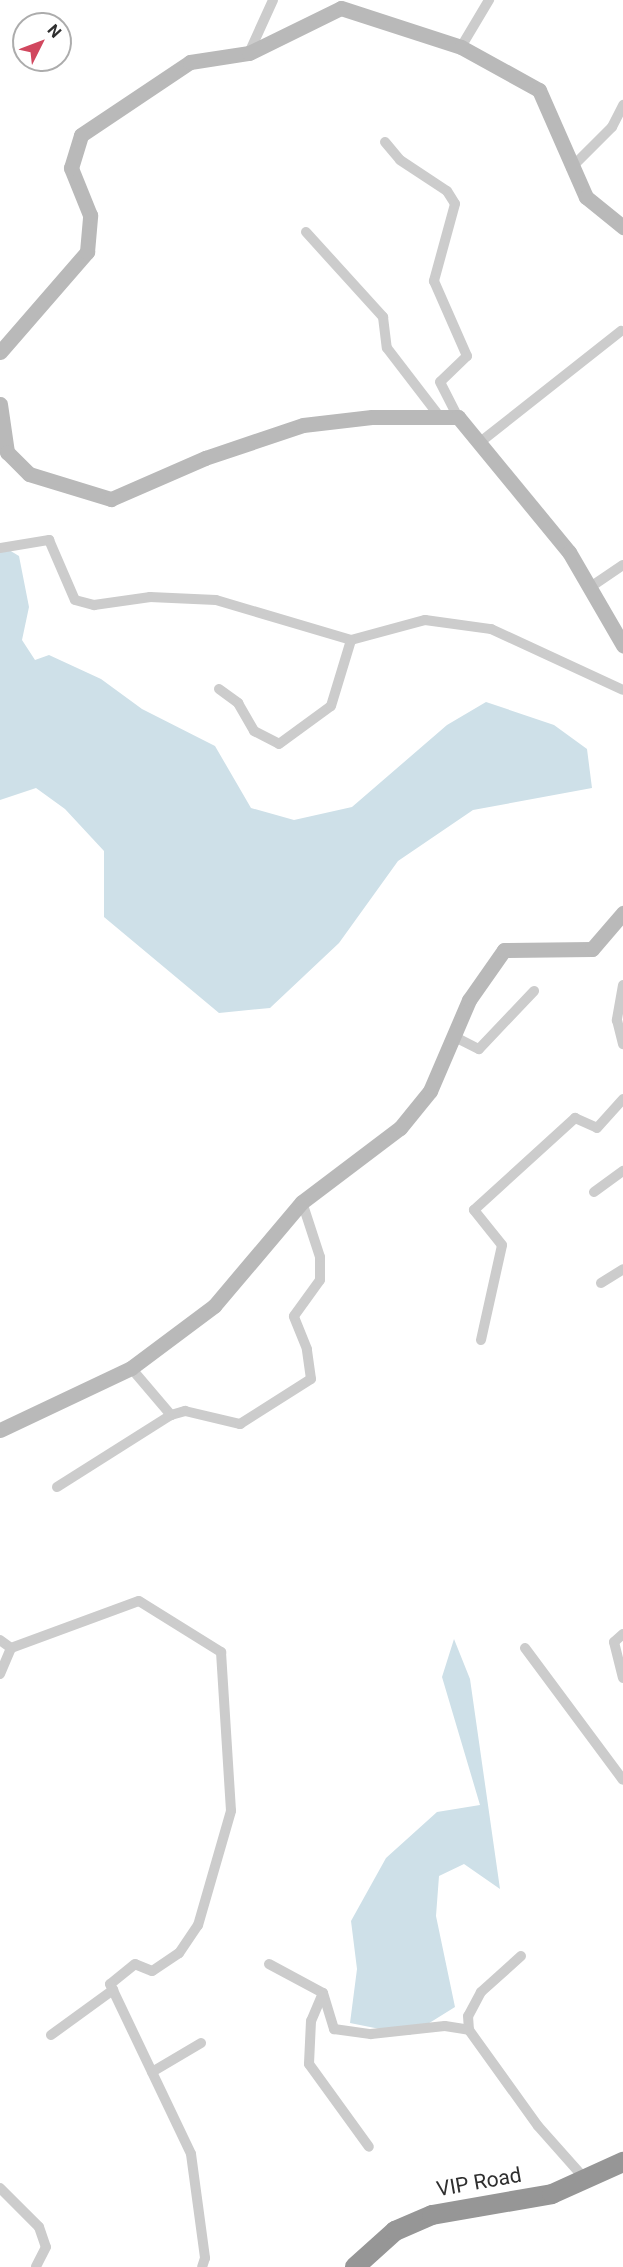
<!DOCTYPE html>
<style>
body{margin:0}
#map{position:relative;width:623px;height:2267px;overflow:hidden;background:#fff;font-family:Roboto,sans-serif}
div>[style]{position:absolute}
.water>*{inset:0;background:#cee0e8}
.street>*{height:10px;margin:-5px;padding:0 5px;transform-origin:5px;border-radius:5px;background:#ccc}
.secondary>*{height:15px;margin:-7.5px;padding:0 7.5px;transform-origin:7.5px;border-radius:7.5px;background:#b9b9b9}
.highway>*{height:20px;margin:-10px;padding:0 10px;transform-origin:10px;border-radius:10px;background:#969696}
span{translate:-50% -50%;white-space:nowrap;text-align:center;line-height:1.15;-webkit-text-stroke:6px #fff;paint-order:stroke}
.street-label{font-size:21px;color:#2f2f2f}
.north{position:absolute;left:12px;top:12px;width:60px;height:60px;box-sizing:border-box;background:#fff;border:2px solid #acacac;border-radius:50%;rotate:48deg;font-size:16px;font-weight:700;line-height:24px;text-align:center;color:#2f2f2f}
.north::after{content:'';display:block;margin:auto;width:21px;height:27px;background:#d1475e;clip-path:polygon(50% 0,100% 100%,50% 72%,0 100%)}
</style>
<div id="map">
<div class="water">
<div style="clip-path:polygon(9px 550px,19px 556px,29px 607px,22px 640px,35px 660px,49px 655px,101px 679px,142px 709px,215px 746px,251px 808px,294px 820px,352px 807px,447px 725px,486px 702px,554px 725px,587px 749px,592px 788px,473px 810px,398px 861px,339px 943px,270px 1008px,219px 1013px,104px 917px,104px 851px,65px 809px,36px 788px,0 800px,0 552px)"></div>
<div style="clip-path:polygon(454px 1639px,470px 1679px,500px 1889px,464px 1864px,439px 1876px,436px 1916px,455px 2007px,410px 2035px,350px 2023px,357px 1969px,351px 1921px,386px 1858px,437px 1812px,480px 1805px,442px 1677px)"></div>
</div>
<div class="street">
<div style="left:461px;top:47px;width:55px;rotate:-59.2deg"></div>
<div style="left:249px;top:53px;width:58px;rotate:-65.6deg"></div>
<div style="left:385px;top:142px;width:23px;rotate:50deg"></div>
<div style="left:400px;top:160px;width:56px;rotate:33.4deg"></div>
<div style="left:447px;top:191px;width:15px;rotate:58deg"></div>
<div style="left:455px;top:204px;width:80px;rotate:105.3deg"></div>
<div style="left:434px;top:281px;width:82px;rotate:66.3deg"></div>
<div style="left:467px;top:356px;width:37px;rotate:136deg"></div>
<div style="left:440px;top:382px;width:39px;rotate:63deg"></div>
<div style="left:571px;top:168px;width:58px;rotate:-45deg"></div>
<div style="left:612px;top:127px;width:25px;rotate:-63deg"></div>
<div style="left:306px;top:232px;width:115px;rotate:47.8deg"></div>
<div style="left:383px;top:317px;width:31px;rotate:83deg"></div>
<div style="left:387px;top:348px;width:87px;rotate:52.5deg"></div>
<div style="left:479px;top:443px;width:181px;rotate:-38.3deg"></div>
<div style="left:0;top:548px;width:50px;rotate:-9.3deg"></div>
<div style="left:49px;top:540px;width:65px;rotate:66.6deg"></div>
<div style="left:75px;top:600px;width:20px;rotate:15deg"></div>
<div style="left:94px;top:605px;width:57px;rotate:-8.1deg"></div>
<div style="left:150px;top:597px;width:66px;rotate:2.6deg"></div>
<div style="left:216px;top:600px;width:141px;rotate:16.5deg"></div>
<div style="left:351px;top:640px;width:77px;rotate:-15.1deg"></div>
<div style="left:425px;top:620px;width:67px;rotate:7.8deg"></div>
<div style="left:491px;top:629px;width:145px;rotate:24.8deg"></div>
<div style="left:589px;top:588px;width:41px;rotate:-34.1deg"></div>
<div style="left:219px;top:689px;width:24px;rotate:36deg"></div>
<div style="left:238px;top:703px;width:32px;rotate:60deg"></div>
<div style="left:254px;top:731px;width:28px;rotate:27deg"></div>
<div style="left:279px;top:744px;width:64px;rotate:-36.2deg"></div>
<div style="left:331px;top:706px;width:69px;rotate:-73.1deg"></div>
<div style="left:623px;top:985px;width:36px;rotate:100deg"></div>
<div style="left:617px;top:1020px;width:25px;rotate:76deg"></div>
<div style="left:453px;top:1036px;width:29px;rotate:27deg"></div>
<div style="left:479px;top:1049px;width:80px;rotate:-46.5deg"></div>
<div style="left:594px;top:1192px;width:36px;rotate:-36deg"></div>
<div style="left:601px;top:1283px;width:26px;rotate:-32deg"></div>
<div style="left:481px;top:1340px;width:97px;rotate:-77.5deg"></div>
<div style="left:502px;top:1245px;width:45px;rotate:-128.7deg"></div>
<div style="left:474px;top:1210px;width:137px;rotate:-42.3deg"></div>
<div style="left:575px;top:1118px;width:24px;rotate:24deg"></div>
<div style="left:597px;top:1128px;width:39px;rotate:-48deg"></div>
<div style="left:131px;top:1368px;width:62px;rotate:49.6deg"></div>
<div style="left:171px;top:1415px;width:15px;rotate:-16deg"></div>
<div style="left:185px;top:1411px;width:57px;rotate:13.3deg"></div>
<div style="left:240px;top:1424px;width:84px;rotate:-32.4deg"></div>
<div style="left:311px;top:1379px;width:30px;rotate:-98deg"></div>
<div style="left:307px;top:1349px;width:35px;rotate:-112deg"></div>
<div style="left:294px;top:1316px;width:44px;rotate:-54.2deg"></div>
<div style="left:320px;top:1280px;width:23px;rotate:-90deg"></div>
<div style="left:320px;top:1257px;width:58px;rotate:-108.1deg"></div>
<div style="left:57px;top:1487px;width:135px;rotate:-32.3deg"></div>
<div style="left:623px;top:1634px;width:12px;rotate:138deg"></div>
<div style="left:614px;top:1642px;width:37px;rotate:76deg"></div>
<div style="left:0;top:1640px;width:14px;rotate:36deg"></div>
<div style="left:525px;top:1648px;width:164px;rotate:53.4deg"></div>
<div style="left:0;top:1674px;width:28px;rotate:-67deg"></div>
<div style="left:11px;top:1648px;width:136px;rotate:-20.2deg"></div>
<div style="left:139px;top:1601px;width:97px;rotate:31.9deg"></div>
<div style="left:221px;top:1652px;width:159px;rotate:86.4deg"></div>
<div style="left:231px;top:1811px;width:119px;rotate:106.1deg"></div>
<div style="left:198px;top:1925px;width:34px;rotate:124deg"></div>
<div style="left:179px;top:1953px;width:32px;rotate:146deg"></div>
<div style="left:152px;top:1971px;width:18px;rotate:-158deg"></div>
<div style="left:135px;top:1964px;width:32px;rotate:141deg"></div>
<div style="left:110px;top:1984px;width:188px;rotate:64.5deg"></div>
<div style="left:191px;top:2154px;width:105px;rotate:82.3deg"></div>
<div style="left:205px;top:2258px;width:9px;rotate:108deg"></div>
<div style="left:521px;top:1956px;width:54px;rotate:138deg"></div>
<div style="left:481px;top:1992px;width:27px;rotate:118deg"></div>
<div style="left:468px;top:2016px;width:14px;rotate:86deg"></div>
<div style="left:469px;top:2030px;width:118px;rotate:54.3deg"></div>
<div style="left:538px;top:2126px;width:71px;rotate:48.4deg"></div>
<div style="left:269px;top:1964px;width:61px;rotate:28.2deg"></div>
<div style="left:323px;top:1993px;width:38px;rotate:73deg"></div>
<div style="left:334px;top:2029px;width:37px;rotate:8deg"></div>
<div style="left:371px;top:2034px;width:74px;rotate:-6.2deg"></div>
<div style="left:445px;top:2026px;width:24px;rotate:9deg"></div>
<div style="left:323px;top:1993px;width:30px;rotate:113deg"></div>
<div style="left:311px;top:2021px;width:43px;rotate:92.7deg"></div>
<div style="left:309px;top:2064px;width:102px;rotate:54.1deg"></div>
<div style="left:51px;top:2035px;width:77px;rotate:-36deg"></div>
<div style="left:152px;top:2072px;width:57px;rotate:-30.6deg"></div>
<div style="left:0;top:2188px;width:55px;rotate:45deg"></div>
<div style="left:39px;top:2227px;width:21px;rotate:71deg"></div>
<div style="left:46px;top:2247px;width:22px;rotate:117deg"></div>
</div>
<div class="secondary">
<div style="left:0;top:352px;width:133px;rotate:-49deg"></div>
<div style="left:87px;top:252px;width:37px;rotate:-85deg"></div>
<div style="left:90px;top:215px;width:51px;rotate:-112deg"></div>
<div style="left:71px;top:168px;width:34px;rotate:-73deg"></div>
<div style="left:81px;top:135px;width:131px;rotate:-33.8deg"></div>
<div style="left:190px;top:62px;width:60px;rotate:-8.7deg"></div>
<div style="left:249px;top:53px;width:102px;rotate:-26.1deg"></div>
<div style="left:341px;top:8px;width:126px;rotate:18deg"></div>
<div style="left:461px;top:47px;width:89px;rotate:28.9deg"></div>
<div style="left:539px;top:90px;width:117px;rotate:66.3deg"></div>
<div style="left:586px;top:197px;width:48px;rotate:39deg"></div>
<div style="left:0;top:404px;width:49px;rotate:81.7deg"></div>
<div style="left:7px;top:452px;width:31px;rotate:45deg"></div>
<div style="left:29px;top:474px;width:86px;rotate:17deg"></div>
<div style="left:111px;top:499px;width:103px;rotate:-23.6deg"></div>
<div style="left:205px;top:458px;width:103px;rotate:-18.6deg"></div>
<div style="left:303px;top:425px;width:69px;rotate:-6.6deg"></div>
<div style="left:372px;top:417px;width:86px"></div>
<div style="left:458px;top:417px;width:175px;rotate:50.6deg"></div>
<div style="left:569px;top:552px;width:108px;rotate:59.9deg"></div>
<div style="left:0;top:1430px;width:145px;rotate:-25.3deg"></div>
<div style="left:131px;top:1368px;width:104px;rotate:-36.8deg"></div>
<div style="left:214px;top:1306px;width:136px;rotate:-49.8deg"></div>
<div style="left:302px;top:1202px;width:123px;rotate:-37.1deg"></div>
<div style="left:400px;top:1128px;width:48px;rotate:-51deg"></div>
<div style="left:430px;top:1091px;width:99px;rotate:-66.8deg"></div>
<div style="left:469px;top:1000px;width:61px;rotate:-55deg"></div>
<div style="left:504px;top:950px;width:88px;rotate:-0.7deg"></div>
<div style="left:592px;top:949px;width:48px;rotate:-49.3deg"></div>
</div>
<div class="highway">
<div style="left:355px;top:2267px;width:54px;rotate:-42deg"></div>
<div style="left:395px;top:2231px;width:40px;rotate:-23.4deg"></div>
<div style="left:432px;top:2215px;width:122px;rotate:-9.9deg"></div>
<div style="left:552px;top:2194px;width:78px;rotate:-24.3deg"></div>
</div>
<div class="street-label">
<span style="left:479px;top:2182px;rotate:-10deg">VIP Road</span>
</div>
<div class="north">N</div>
</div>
